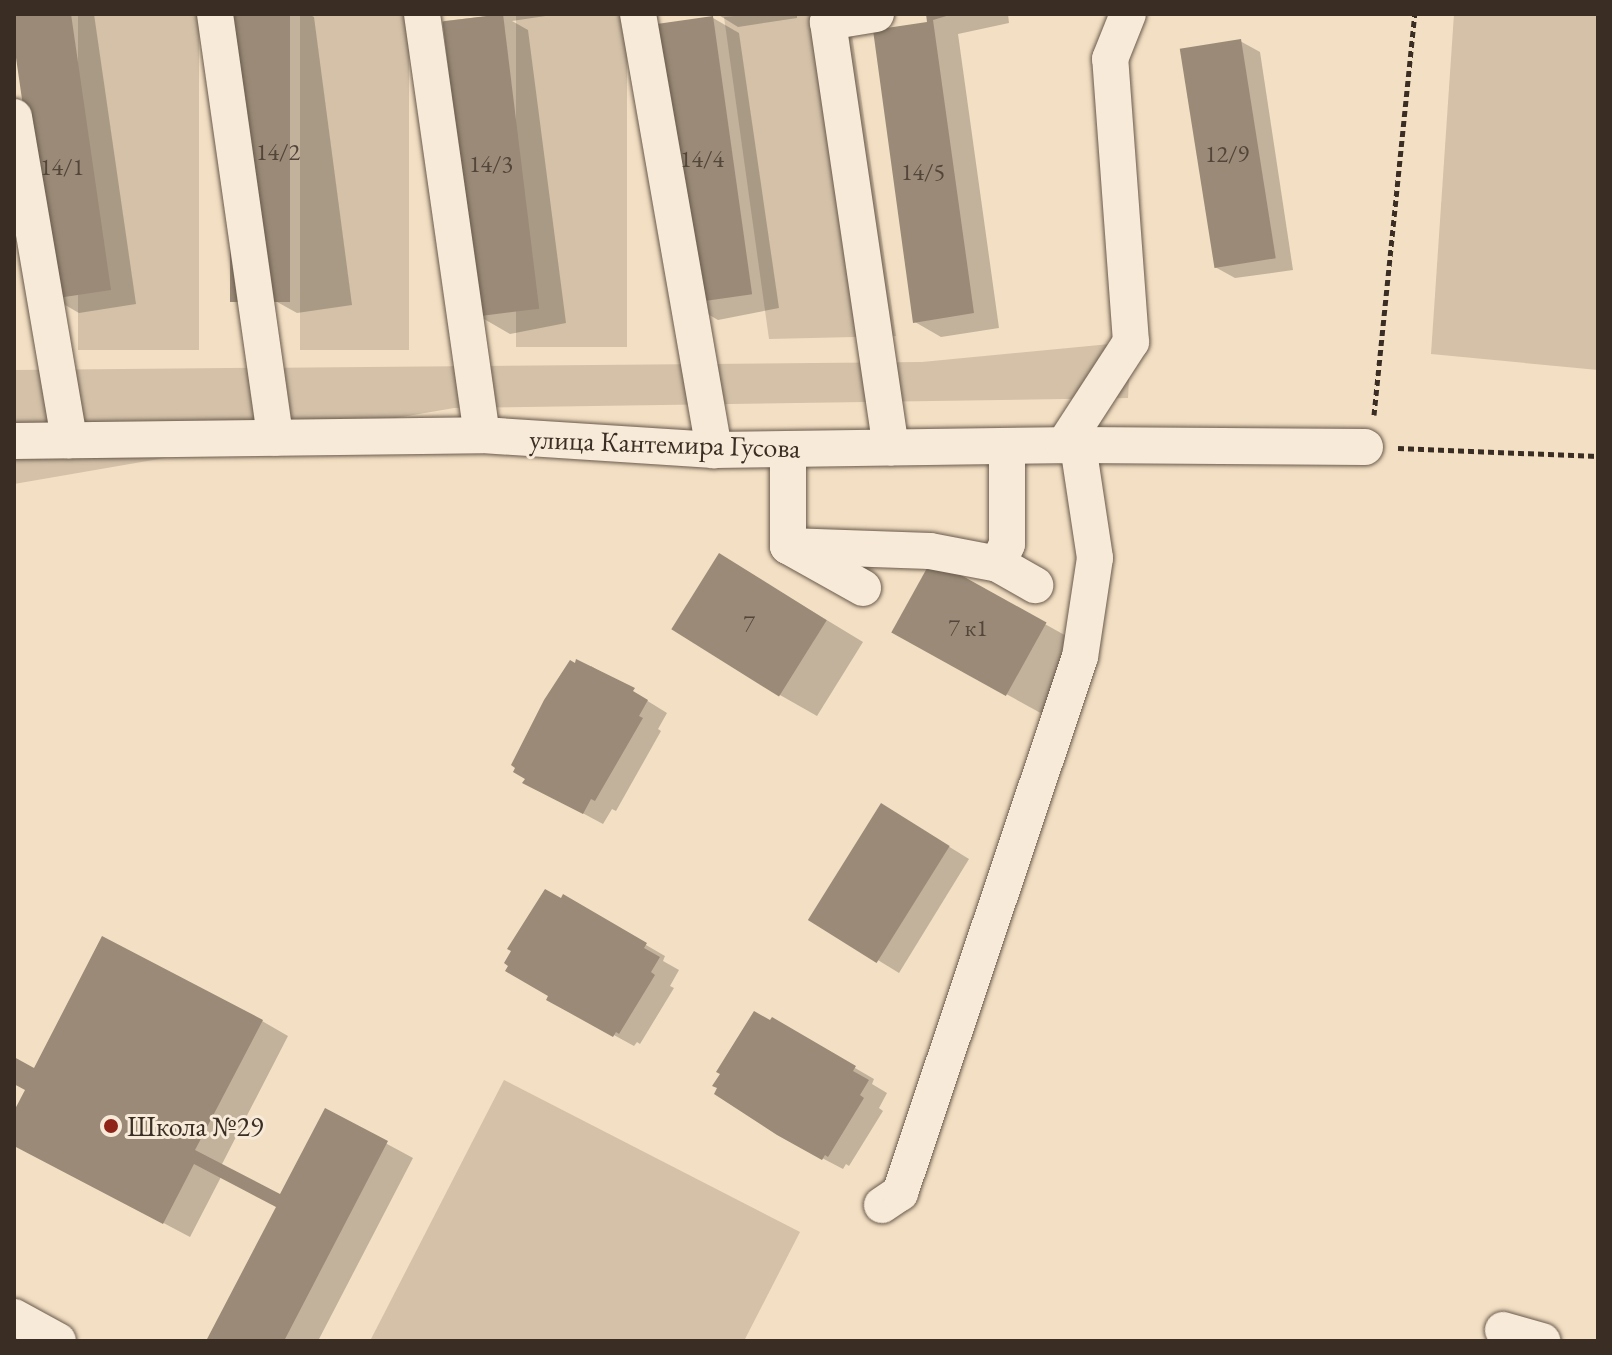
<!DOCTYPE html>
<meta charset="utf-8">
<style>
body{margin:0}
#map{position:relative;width:1612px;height:1355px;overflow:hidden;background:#f3dfc3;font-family:"EB Garamond",serif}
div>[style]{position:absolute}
.green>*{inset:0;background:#d4c1a8;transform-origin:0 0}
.shadow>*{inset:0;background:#0003;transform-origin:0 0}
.building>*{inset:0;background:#9a8a77;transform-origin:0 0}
.path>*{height:5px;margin-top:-2.5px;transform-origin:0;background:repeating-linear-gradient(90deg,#3a2e24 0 6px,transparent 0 10px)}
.roads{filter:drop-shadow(0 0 2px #685a4c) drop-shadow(0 0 2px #685a4c)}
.minor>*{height:36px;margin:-18px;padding:0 18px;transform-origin:18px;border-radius:18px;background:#f7ead8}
.dots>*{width:22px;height:22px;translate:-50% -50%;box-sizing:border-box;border:4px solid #f7ead8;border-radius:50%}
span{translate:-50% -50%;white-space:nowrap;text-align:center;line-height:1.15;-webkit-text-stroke:6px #f7ead8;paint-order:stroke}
.number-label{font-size:24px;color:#524539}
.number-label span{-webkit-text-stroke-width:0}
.street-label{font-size:28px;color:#3a2e24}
.poi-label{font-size:28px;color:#3a2e24}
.left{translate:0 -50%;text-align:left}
.frame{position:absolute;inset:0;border:16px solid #3a2e24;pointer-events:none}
</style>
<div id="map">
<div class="green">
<div style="left:78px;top:14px;width:121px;height:336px"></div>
<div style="left:300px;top:14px;width:109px;height:336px"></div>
<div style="left:516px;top:14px;width:111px;height:333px"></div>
<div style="clip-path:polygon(755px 14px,849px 14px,896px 336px,769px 339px,724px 17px)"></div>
<div style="clip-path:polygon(1454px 14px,1598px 14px,1598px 370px,1431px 354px)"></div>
<div style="clip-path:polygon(1131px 342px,1128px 398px,454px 408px,14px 484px,14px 370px,922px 362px)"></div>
<div style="clip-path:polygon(504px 1080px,800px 1232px,744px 1341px,370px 1341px)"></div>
</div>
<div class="shadow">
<div style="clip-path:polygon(14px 14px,94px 14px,136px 304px,79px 313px,53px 298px)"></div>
<div style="clip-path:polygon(232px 14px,308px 14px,314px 17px,352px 305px,297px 313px,270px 298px)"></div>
<div style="clip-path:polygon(507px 14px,559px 14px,512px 21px,528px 30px,566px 323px,510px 334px,484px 319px,444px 21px)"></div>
<div style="clip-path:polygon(717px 14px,797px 14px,797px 18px,738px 27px)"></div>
<div style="clip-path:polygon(928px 14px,1008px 14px,1009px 23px,958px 34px,999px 328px,941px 337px,915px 322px)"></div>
<div style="clip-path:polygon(713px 18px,739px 33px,779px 308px,718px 320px,692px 305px)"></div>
<div style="clip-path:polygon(1240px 41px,1260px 52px,1293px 270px,1235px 278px,1215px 267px)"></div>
<div style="left:933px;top:562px;width:171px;height:80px;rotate:29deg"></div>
<div style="clip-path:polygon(756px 577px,863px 642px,817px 716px,780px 695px)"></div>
<div style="clip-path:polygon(591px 666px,667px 713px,658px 729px,661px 731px,616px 811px,612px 809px,603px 824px,545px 793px)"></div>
<div style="clip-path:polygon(901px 817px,969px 859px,899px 973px,811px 919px)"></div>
<div style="clip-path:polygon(563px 897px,665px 956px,663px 961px,679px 970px,670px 986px,674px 988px,640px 1044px,637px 1042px,634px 1046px,568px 1010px)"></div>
<div style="clip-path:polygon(772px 1020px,874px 1079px,872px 1084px,887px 1093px,879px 1108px,883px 1111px,849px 1166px,846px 1164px,843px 1169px,799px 1146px)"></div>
<div style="clip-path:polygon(262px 1021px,288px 1036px,221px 1166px,280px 1197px,326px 1111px,413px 1158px,318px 1341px,208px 1341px,278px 1207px,221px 1177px,190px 1237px,14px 1144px,14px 1115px,27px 1090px,14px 1084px,14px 1060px,35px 1070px)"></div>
</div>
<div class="building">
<div style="clip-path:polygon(14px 14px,71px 14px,111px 290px,51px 299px,14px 44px)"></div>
<div style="left:230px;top:14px;width:60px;height:288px"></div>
<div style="left:503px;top:14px;width:297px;height:61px;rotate:83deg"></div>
<div style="clip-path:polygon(926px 14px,953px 14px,933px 20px,974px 313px,913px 323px,873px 30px,927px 22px)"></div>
<div style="left:713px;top:16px;width:281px;height:62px;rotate:82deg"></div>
<div style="left:1241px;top:39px;width:222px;height:62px;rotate:81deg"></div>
<div style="left:719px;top:553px;width:127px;height:90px;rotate:32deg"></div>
<div style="left:932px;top:559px;width:131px;height:84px;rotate:29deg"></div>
<div style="clip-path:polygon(576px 659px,635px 688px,633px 691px,648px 700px,639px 716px,643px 718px,595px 801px,591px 799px,583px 814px,522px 783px,525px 779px,513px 772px,515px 768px,511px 765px,544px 700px,570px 660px,575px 663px)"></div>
<div style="left:881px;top:803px;width:81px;height:138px;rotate:32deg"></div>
<div style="clip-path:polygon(545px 889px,561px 898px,563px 894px,647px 943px,644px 948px,660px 957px,651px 972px,655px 975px,619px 1034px,616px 1032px,613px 1037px,568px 1012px,546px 1000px,548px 996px,505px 971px,508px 966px,504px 963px,511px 951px,507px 949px)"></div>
<div style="clip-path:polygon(102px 936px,263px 1020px,195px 1150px,280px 1194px,325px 1108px,388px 1141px,284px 1341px,206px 1341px,276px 1207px,194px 1164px,163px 1224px,14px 1146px,14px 1111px,25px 1090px,14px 1084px,14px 1057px,34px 1068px)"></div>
<div style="clip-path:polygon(754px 1011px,770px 1020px,772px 1017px,856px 1066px,853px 1071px,869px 1080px,860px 1095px,864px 1098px,828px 1157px,825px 1155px,822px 1160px,777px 1135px,714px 1094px,717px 1088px,712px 1086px,720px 1074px,716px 1072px)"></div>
</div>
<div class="path">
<div style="left:1374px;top:415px;width:403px;rotate:-84.2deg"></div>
<div style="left:1398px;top:448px;width:200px;rotate:2.3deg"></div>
</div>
<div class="roads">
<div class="minor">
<div style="left:215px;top:14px;width:428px;rotate:81.9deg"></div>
<div style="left:422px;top:14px;width:425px;rotate:81.9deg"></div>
<div style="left:638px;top:14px;width:443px;rotate:80.1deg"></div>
<div style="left:876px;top:14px;width:49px;rotate:170.5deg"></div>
<div style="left:828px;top:22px;width:430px;rotate:81.6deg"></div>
<div style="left:14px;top:117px;width:328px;rotate:80.3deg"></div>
<div style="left:14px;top:441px;width:468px;rotate:-0.7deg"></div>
<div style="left:482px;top:435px;width:232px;rotate:3.7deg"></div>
<div style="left:714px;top:450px;width:364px;rotate:-0.8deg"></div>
<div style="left:1078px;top:445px;width:287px;rotate:0.4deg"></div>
<div style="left:1064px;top:445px;width:123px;rotate:-57deg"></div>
<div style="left:1131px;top:342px;width:284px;rotate:-94.2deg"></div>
<div style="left:1110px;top:59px;width:48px;rotate:-68.2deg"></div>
<div style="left:1007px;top:448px;width:96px;rotate:90deg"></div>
<div style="left:1007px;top:544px;width:22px;rotate:114deg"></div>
<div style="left:998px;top:564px;width:43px;rotate:29.6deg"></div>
<div style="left:788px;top:449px;width:97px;rotate:90deg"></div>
<div style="left:788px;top:546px;width:86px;rotate:29.2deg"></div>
<div style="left:788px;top:546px;width:142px;rotate:2deg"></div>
<div style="left:930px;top:551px;width:69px;rotate:10.8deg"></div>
<div style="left:882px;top:1205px;width:22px;rotate:-34deg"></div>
<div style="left:900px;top:1193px;width:565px;rotate:-71.44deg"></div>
<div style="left:1080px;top:657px;width:100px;rotate:-81.4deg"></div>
<div style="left:1095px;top:558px;width:114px;rotate:-98.6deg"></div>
<div style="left:14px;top:1317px;width:50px;rotate:28.6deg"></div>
<div style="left:1503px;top:1330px;width:41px;rotate:15.8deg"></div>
</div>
</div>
<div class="dots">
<div style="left:111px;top:1126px;background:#8f2418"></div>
</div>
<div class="number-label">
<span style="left:278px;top:152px">14/2</span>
<span style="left:1227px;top:154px">12/9</span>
<span style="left:702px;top:159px">14/4</span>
<span style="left:491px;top:164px">14/3</span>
<span style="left:62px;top:167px">14/1</span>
<span style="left:923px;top:172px">14/5</span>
<span style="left:749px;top:624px">7</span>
<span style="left:968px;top:628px">7 к1</span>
</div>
<div class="street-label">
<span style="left:665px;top:443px;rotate:2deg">улица Кантемира Гусова</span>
</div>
<div class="poi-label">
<span class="left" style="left:127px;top:1126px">Школа №29</span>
</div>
<div class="frame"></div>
</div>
